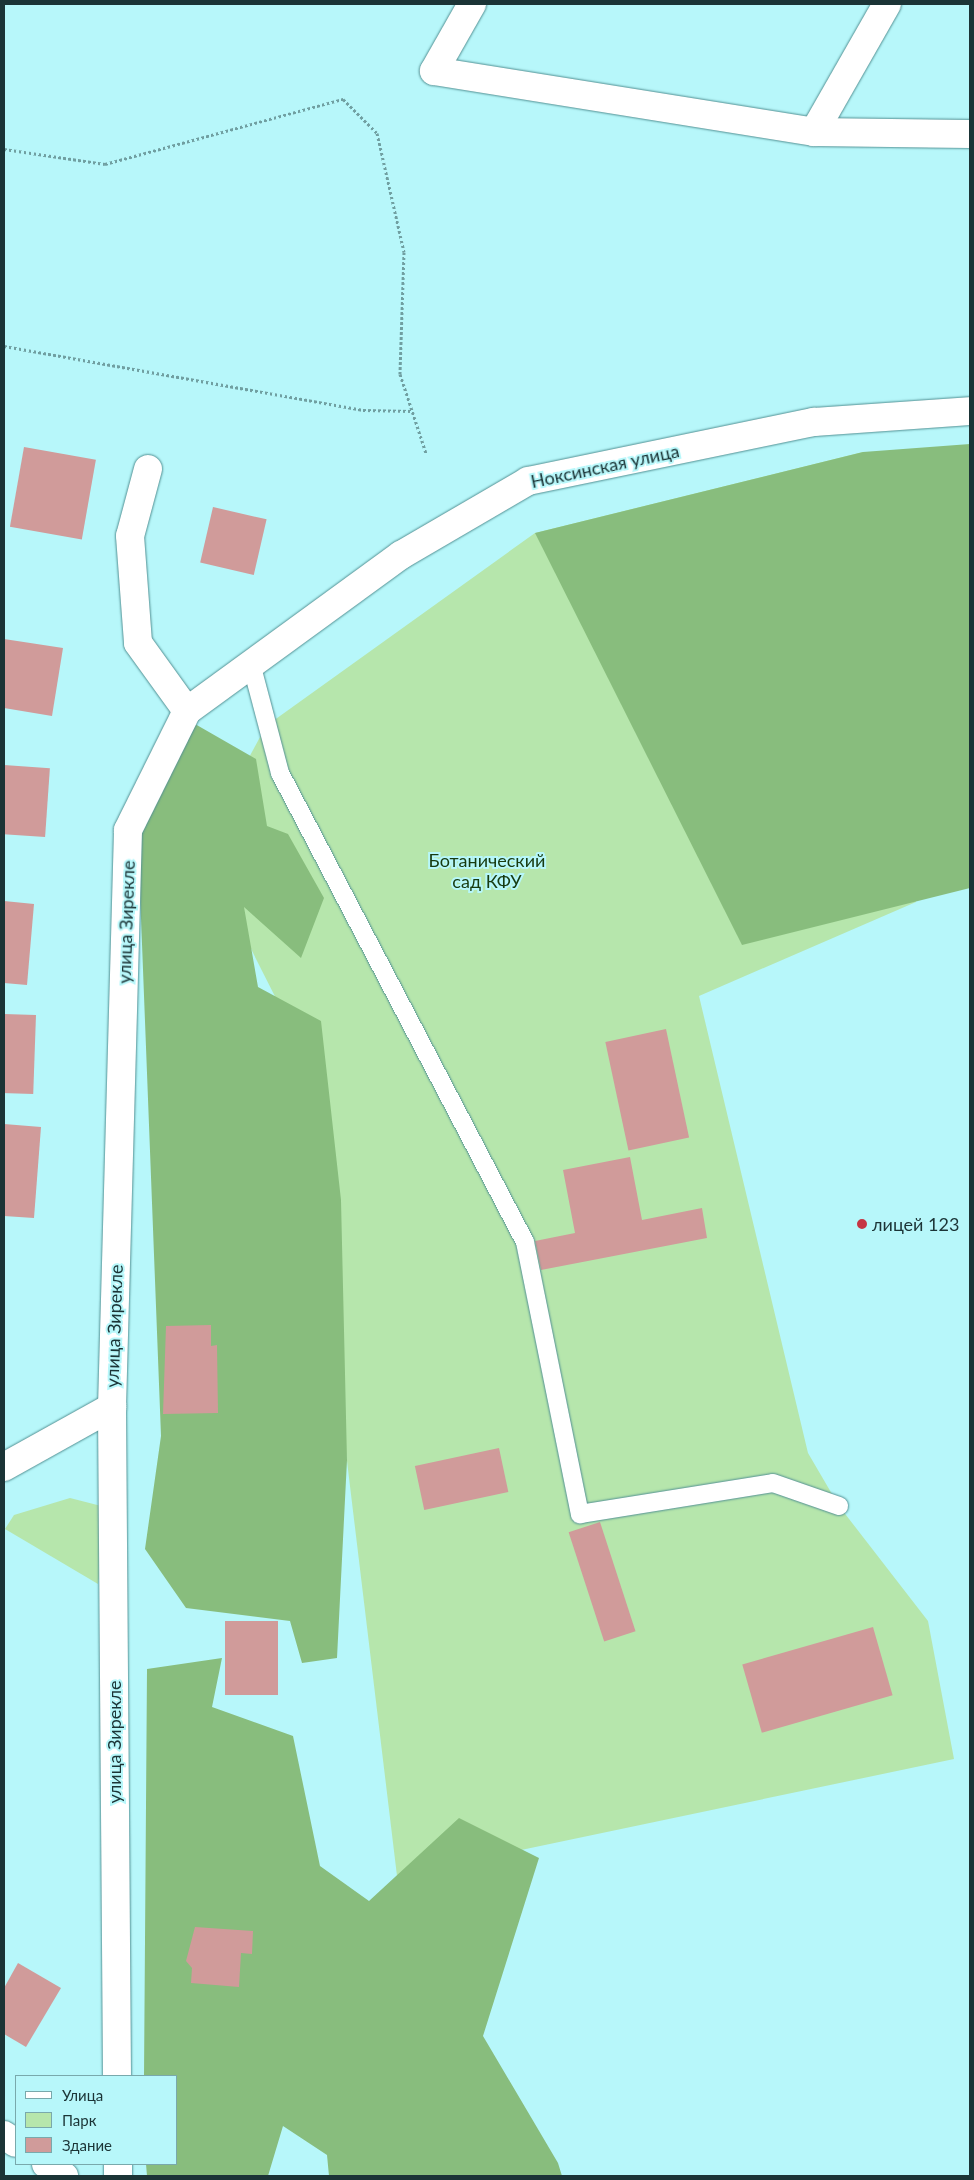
<!DOCTYPE html>
<meta charset="utf-8">
<style>
body{margin:0}
#map{position:relative;width:974px;height:2180px;overflow:hidden;background:#b7f7fa;font-family:Lato,sans-serif}
div>[style]{position:absolute}
.green>*{inset:0;background:#b6e6ac}
.forest>*{inset:0;background:#88bd7d}
.building>*{inset:0;background:#d09b9a;transform-origin:0 0}
.path>*{height:3px;margin-top:-1.5px;transform-origin:0;background:repeating-linear-gradient(90deg,#709fa1 0 2.5px,transparent 0 5px)}
.roads{filter:drop-shadow(0 0 1px #529093) drop-shadow(0 0 1px #529093)}
.service>*{height:18px;margin:-9px;padding:0 9px;transform-origin:9px;border-radius:9px;background:#fff}
.minor>*{height:28px;margin:-14px;padding:0 14px;transform-origin:14px;border-radius:14px;background:#fff}
.dots>*{width:14px;height:14px;translate:-50% -50%;box-sizing:border-box;border:2px solid #b7f7fa;border-radius:50%}
span{translate:-50% -50%;white-space:nowrap;text-align:center;line-height:1.15;-webkit-text-stroke:4px #b7f7fa;paint-order:stroke}
.street-label{font-size:18px;color:#1b3436}
.park-label{font-size:18px;color:#173b10}
.poi-label{font-size:18px;color:#1b3436}
.left{translate:0 -50%;text-align:left}
.frame{position:absolute;inset:0;border:5px solid #1b3436;pointer-events:none}
.legend{position:absolute;left:15px;top:2075px;width:162px;height:90px;box-sizing:border-box;background:#b7f7fa;border:1px solid #79a9ac;margin:0;padding:6px 9px;list-style:none;font-size:15px;color:#1b3436}
.legend li{display:flex;align-items:center;gap:10px;height:25px}
.legend b{width:25px;border:1px solid #79a9ac}
</style>
<div id="map">
<div class="green">
<div style="clip-path:polygon(863px 452px,916px 902px,699px 996px,808px 1453px,839px 1506px,928px 1621px,954px 1759px,397px 1876px,296px 1038px,200px 848px,266px 726px,535px 533px)"></div>
<div style="clip-path:polygon(70px 1498px,109px 1508px,98px 1584px,5px 1529px,14px 1515px)"></div>
</div>
<div class="forest">
<div style="clip-path:polygon(970px 444px,970px 888px,742px 945px,535px 533px,863px 452px)"></div>
<div style="clip-path:polygon(195px 724px,256px 759px,267px 826px,288px 834px,324px 898px,301px 958px,244px 907px,258px 987px,321px 1021px,341px 1200px,347px 1460px,337px 1658px,302px 1663px,290px 1621px,186px 1608px,145px 1549px,161px 1436px,138px 840px)"></div>
<div style="clip-path:polygon(222px 1658px,212px 1707px,293px 1736px,320px 1866px,369px 1901px,459px 1818px,539px 1858px,483px 2036px,558px 2163px,562px 2176px,329px 2176px,327px 2155px,283px 2126px,268px 2176px,147px 2176px,146px 2164px,176px 2164px,176px 2076px,144px 2076px,147px 1669px)"></div>
</div>
<div class="building">
<div style="left:24px;top:447px;width:73px;height:81px;rotate:10deg"></div>
<div style="left:213px;top:507px;width:55px;height:57px;rotate:13deg"></div>
<div style="clip-path:polygon(4px 639px,63px 648px,52px 716px,4px 708px)"></div>
<div style="left:4px;top:765px;width:46px;height:69px;rotate:4deg"></div>
<div style="clip-path:polygon(4px 901px,34px 904px,27px 985px,4px 983px)"></div>
<div style="left:4px;top:1014px;width:32px;height:79px;rotate:2deg"></div>
<div style="left:666px;top:1029px;width:111px;height:62px;rotate:78deg"></div>
<div style="clip-path:polygon(4px 1124px,41px 1127px,34px 1218px,4px 1216px)"></div>
<div style="clip-path:polygon(630px 1157px,642px 1220px,702px 1208px,707px 1238px,541px 1270px,535px 1241px,575px 1233px,563px 1170px)"></div>
<div style="clip-path:polygon(211px 1325px,211px 1346px,217px 1345px,218px 1413px,163px 1414px,166px 1326px)"></div>
<div style="left:499px;top:1448px;width:45px;height:86px;rotate:78deg"></div>
<div style="left:600px;top:1522px;width:115px;height:33px;rotate:72deg"></div>
<div style="left:225px;top:1621px;width:53px;height:74px"></div>
<div style="left:873px;top:1627px;width:71px;height:136px;rotate:74deg"></div>
<div style="clip-path:polygon(195px 1927px,253px 1931px,252px 1954px,241px 1953px,239px 1987px,191px 1983px,192px 1968px,186px 1961px)"></div>
<div style="clip-path:polygon(18px 1963px,61px 1988px,26px 2047px,4px 2034px,4px 1988px)"></div>
</div>
<div class="path">
<div style="left:4px;top:149px;width:102px;rotate:8.4deg"></div>
<div style="left:105px;top:164px;width:247px;rotate:-15.3deg"></div>
<div style="left:343px;top:99px;width:48px;rotate:45deg"></div>
<div style="left:377px;top:133px;width:122px;rotate:77.2deg"></div>
<div style="left:404px;top:252px;width:122px;rotate:91.9deg"></div>
<div style="left:400px;top:374px;width:83px;rotate:71.8deg"></div>
<div style="left:4px;top:346px;width:365px;rotate:10.1deg"></div>
<div style="left:363px;top:410px;width:49px;rotate:1.2deg"></div>
</div>
<div class="roads">
<div class="service">
<div style="left:252px;top:667px;width:110px;rotate:75.2deg"></div>
<div style="left:280px;top:773px;width:529px;rotate:62.42deg"></div>
<div style="left:525px;top:1242px;width:278px;rotate:78.6deg"></div>
<div style="left:580px;top:1514px;width:195px;rotate:-9.1deg"></div>
<div style="left:773px;top:1483px;width:70px;rotate:19.2deg"></div>
</div>
<div class="minor">
<div style="left:472px;top:4px;width:77px;rotate:119.6deg"></div>
<div style="left:434px;top:71px;width:385px;rotate:9.1deg"></div>
<div style="left:814px;top:132px;width:156px;rotate:0.7deg"></div>
<div style="left:814px;top:132px;width:147px;rotate:-60.3deg"></div>
<div style="left:148px;top:469px;width:69px;rotate:105deg"></div>
<div style="left:130px;top:536px;width:107px;rotate:85.7deg"></div>
<div style="left:138px;top:643px;width:84px;rotate:54.2deg"></div>
<div style="left:4px;top:1467px;width:124px;rotate:-29.1deg"></div>
<div style="left:117px;top:2076px;width:669px;rotate:-90.43deg"></div>
<div style="left:112px;top:1407px;width:577px;rotate:-88.41deg"></div>
<div style="left:128px;top:830px;width:133px;rotate:-63.6deg"></div>
<div style="left:187px;top:711px;width:265px;rotate:-36.1deg"></div>
<div style="left:401px;top:555px;width:147px;rotate:-30.2deg"></div>
<div style="left:528px;top:481px;width:292px;rotate:-11.7deg"></div>
<div style="left:814px;top:422px;width:156px;rotate:-4deg"></div>
<div style="left:4px;top:2135px;width:14px;rotate:34deg"></div>
<div style="left:46px;top:2164px;width:22px;rotate:34deg"></div>
<div style="left:118px;top:2164px;width:12px;rotate:90deg"></div>
</div>
</div>
<div class="dots">
<div style="left:862px;top:1224px;background:#c53543"></div>
</div>
<div class="street-label">
<span style="left:605px;top:466px;rotate:-12deg">Ноксинская улица</span>
<span style="left:126px;top:922px;rotate:-88deg">улица Зирекле</span>
<span style="left:114px;top:1326px;rotate:-88deg">улица Зирекле</span>
<span style="left:114px;top:1742px;rotate:-90deg">улица Зирекле</span>
</div>
<div class="park-label">
<span style="left:487px;top:871px">Ботанический<br>сад КФУ</span>
</div>
<div class="poi-label">
<span class="left" style="left:872px;top:1224px">лицей 123</span>
</div>
<div class="frame"></div>
<ul class="legend">
<li><b style="height:6px;background:#fff"></b>Улица</li>
<li><b style="height:14px;background:#b6e6ac"></b>Парк</li>
<li><b style="height:14px;background:#d09b9a"></b>Здание</li>
</ul>
</div>
